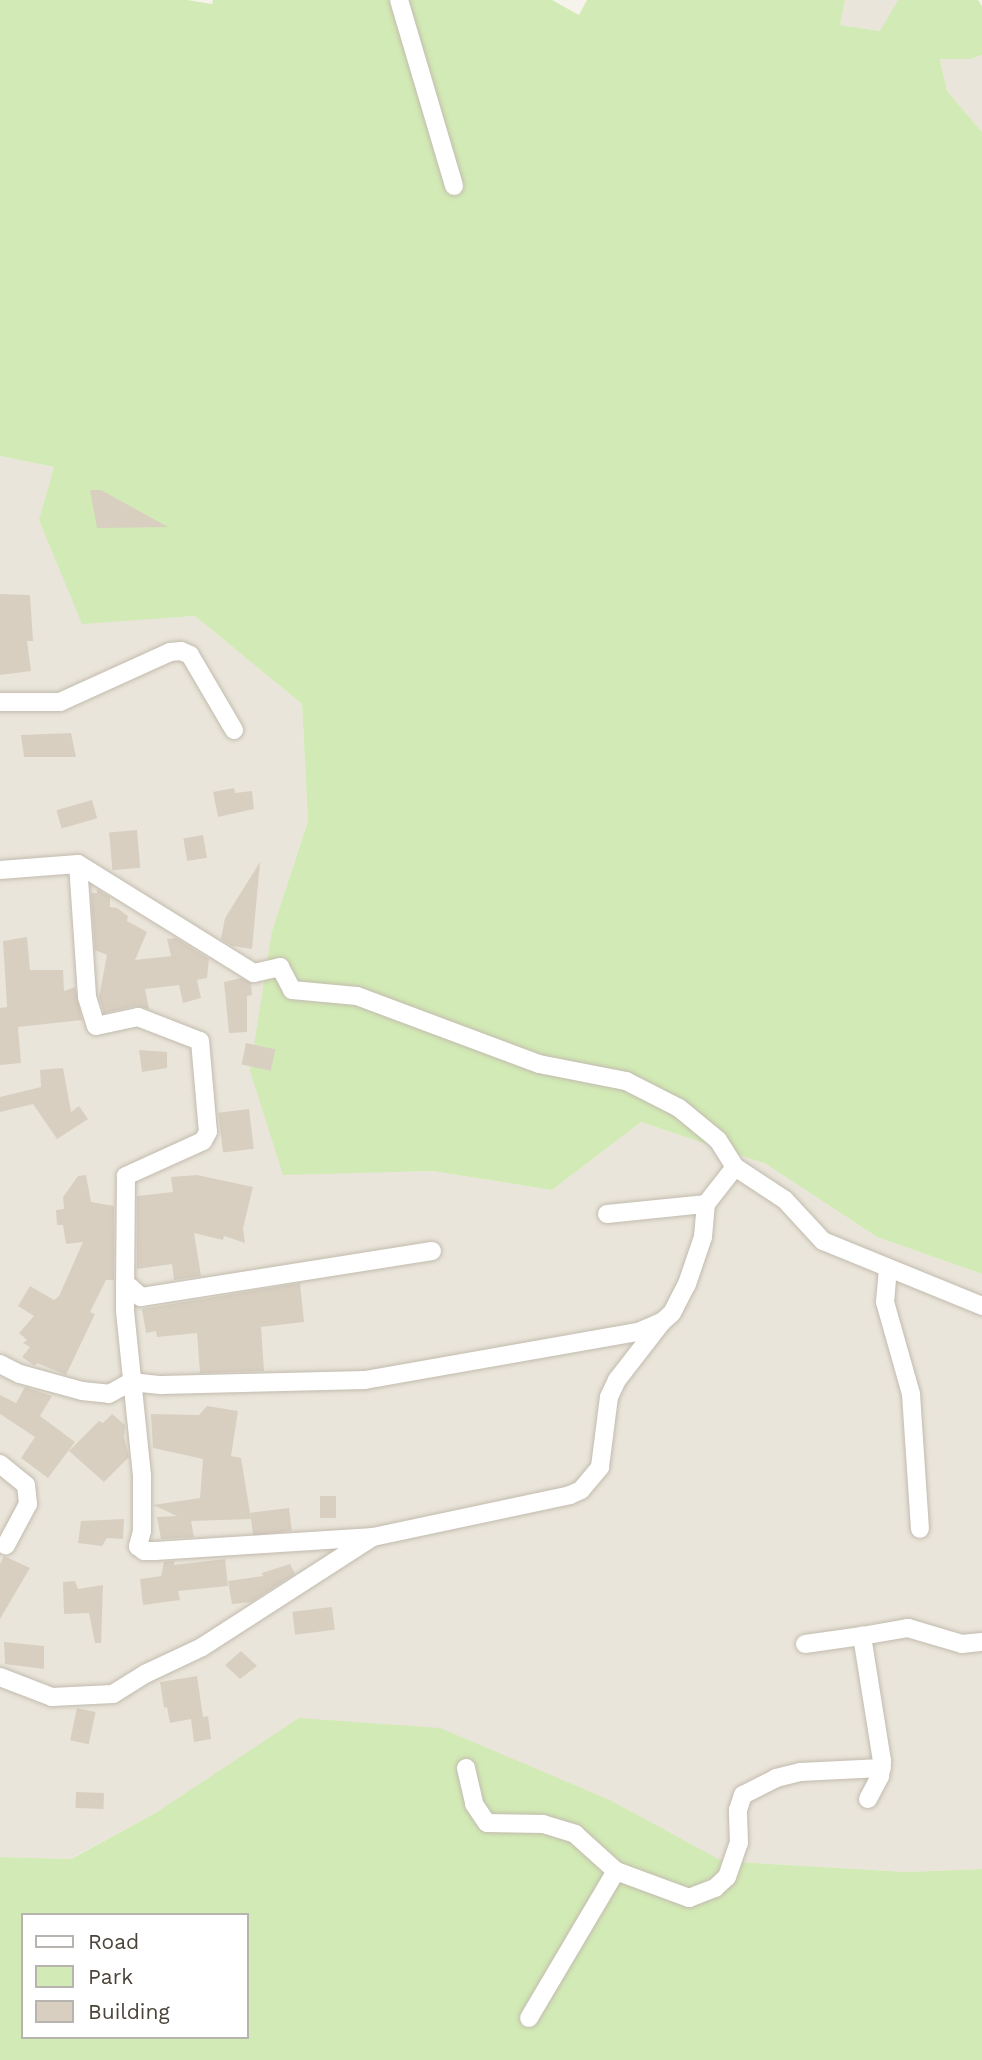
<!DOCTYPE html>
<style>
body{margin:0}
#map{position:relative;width:982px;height:2060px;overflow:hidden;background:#f6f3ec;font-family:"Work Sans",sans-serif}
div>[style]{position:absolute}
.residential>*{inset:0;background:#eae5da}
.green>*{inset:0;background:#d2eab5}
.building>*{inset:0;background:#d8cfc1;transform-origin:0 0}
.roads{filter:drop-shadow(0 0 2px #c2bbae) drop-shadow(0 0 2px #c2bbae)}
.street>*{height:18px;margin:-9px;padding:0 9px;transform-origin:9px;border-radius:9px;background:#fff}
span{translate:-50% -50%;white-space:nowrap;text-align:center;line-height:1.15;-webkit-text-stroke:5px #fff;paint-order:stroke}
.legend{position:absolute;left:21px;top:1913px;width:228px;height:126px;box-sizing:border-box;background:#fff;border:2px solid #b7b4b0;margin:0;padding:9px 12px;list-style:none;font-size:21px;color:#4b4439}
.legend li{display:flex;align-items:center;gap:14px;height:35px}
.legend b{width:35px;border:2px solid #b7b4b0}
</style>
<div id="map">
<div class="residential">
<div style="clip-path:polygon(845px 0,898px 0,881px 31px,840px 25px)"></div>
<div style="clip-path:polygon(982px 55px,982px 132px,947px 91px,940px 58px,971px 59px)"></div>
<div style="clip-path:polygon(0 456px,54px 467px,40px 520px,82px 623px,195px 616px,302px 704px,308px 821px,272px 931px,283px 1174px,432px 1171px,552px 1190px,641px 1122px,766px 1164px,877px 1237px,982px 1274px,982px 1869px,907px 1872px,721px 1861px,612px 1801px,157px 1812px,70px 1859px,0 1857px)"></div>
</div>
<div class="green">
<div style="clip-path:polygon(0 0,187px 0,212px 4px,213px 0,552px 0,579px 15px,587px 0,845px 0,840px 25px,880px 31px,898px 0,978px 0,982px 6px,982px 55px,971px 59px,940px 59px,947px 91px,982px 132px,982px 1274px,877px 1237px,766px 1164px,641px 1122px,552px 1190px,432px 1171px,283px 1175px,250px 1071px,272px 931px,308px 821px,302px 704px,195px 616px,82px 624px,39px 520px,54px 467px,0 456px)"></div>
<div style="clip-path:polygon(evenodd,299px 1718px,440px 1728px,612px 1801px,722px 1861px,907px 1872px,982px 1869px,982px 2060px,0 2060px,0 1857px,71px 1859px,157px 1812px,299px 1718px,23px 1915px,247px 1915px,247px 2037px,23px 2037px,23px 1915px)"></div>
</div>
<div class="building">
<div style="clip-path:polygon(90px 490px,101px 490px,168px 527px,97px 528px)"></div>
<div style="clip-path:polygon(0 594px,30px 595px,33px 641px,27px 641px,31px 671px,0 675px)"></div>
<div style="clip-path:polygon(71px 733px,76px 757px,24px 757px,21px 735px)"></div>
<div style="clip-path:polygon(234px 788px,235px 793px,252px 791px,254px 809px,218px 817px,213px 792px)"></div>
<div style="left:92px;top:800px;width:19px;height:37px;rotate:74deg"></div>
<div style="left:137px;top:830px;width:38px;height:28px;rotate:85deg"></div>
<div style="left:203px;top:835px;width:23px;height:20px;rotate:80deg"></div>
<div style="clip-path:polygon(260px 862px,252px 949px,232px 946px,221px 939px,225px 918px)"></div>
<div style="clip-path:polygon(97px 889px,110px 897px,110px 907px,117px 908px,128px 916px,127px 921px,147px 932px,135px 960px,171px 956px,167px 939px,176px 938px,209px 959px,207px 978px,197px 980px,201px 998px,183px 1003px,179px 985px,145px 989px,149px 1009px,136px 1006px,104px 1013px,99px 997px,107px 955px,95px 950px,91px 893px,97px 893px)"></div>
<div style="clip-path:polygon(27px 937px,30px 970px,63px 970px,64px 991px,75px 987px,82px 1020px,18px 1027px,21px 1063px,0 1065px,0 1008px,7px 1007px,3px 941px)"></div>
<div style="clip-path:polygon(241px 978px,251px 983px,252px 995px,247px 996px,247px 1032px,229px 1033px,224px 982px)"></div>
<div style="left:246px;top:1043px;width:30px;height:22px;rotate:12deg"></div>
<div style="clip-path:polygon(139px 1050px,167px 1052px,167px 1068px,142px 1072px)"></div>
<div style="clip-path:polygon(63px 1068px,71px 1112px,79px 1106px,88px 1119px,57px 1139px,33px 1104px,0 1112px,0 1097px,41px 1087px,40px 1070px)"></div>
<div style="left:249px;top:1109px;width:40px;height:31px;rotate:83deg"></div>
<div style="clip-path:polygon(86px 1175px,91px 1202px,114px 1206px,114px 1280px,106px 1280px,90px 1312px,95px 1314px,66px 1375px,37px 1363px,35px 1366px,22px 1357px,30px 1347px,23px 1343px,27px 1340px,19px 1333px,34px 1316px,18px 1306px,30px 1286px,54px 1300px,59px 1296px,83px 1242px,66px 1244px,63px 1225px,57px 1225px,56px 1210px,64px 1209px,63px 1197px,78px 1176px)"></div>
<div style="clip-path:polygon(197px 1175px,253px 1187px,243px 1228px,245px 1243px,224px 1236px,223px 1240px,194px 1233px,201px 1276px,174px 1280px,172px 1264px,137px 1269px,137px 1196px,173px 1192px,171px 1177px)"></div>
<div style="clip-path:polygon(300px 1283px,304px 1322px,261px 1327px,264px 1371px,200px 1373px,197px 1333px,157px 1337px,156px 1331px,146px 1333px,142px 1309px)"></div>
<div style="clip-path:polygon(25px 1387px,52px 1396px,40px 1416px,75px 1442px,48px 1478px,21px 1458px,35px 1437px,0 1414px,0 1395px,16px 1403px)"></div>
<div style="clip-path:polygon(207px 1406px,238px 1411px,231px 1456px,241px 1458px,251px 1519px,191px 1521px,194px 1537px,161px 1539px,157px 1517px,177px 1516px,153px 1505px,200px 1498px,203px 1459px,153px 1448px,151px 1414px,199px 1415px)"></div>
<div style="clip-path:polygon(112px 1414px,125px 1425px,124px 1437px,129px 1457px,104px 1482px,69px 1451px,99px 1421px,103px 1423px)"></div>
<div style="left:320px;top:1496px;width:16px;height:22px"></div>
<div style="left:289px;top:1508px;width:23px;height:39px;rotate:83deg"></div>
<div style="clip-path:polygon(124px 1519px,123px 1539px,107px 1538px,102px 1546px,78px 1543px,81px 1521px)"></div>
<div style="clip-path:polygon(4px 1556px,30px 1568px,0 1619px,0 1564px)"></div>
<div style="clip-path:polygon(225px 1559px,228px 1586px,178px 1591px,180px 1600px,143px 1605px,140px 1579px,161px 1576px,164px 1562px,174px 1561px,174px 1565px)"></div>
<div style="clip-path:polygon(290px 1564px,295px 1574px,251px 1602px,232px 1604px,228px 1581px,263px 1576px,262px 1573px)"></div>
<div style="clip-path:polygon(75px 1581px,78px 1589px,103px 1585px,101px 1643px,95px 1643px,89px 1613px,64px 1614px,63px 1582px)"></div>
<div style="left:332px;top:1607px;width:23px;height:40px;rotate:83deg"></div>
<div style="clip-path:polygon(4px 1642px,44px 1646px,44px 1669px,5px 1664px)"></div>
<div style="clip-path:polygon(241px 1651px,257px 1666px,240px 1679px,225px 1665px)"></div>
<div style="clip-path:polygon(197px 1676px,203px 1717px,208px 1716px,211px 1739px,194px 1742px,191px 1719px,170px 1723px,167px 1707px,164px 1708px,160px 1682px)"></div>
<div style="left:77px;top:1708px;width:19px;height:33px;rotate:12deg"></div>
<div style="left:76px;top:1792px;width:28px;height:16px;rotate:2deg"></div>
</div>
<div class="roads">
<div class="street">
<div style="left:399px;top:0;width:194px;rotate:73.5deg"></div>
<div style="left:0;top:702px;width:60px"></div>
<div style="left:60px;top:702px;width:121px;rotate:-24.4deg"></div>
<div style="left:170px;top:652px;width:11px;rotate:-5deg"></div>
<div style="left:181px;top:651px;width:10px;rotate:24deg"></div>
<div style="left:190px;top:655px;width:87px;rotate:59.6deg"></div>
<div style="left:78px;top:864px;width:133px;rotate:86.1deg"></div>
<div style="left:87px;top:997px;width:30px;rotate:73deg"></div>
<div style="left:96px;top:1026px;width:43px;rotate:-12.1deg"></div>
<div style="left:138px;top:1017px;width:66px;rotate:21.2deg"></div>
<div style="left:200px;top:1041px;width:91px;rotate:85deg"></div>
<div style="left:208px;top:1132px;width:10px;rotate:119deg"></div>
<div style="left:203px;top:1141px;width:85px;rotate:155.6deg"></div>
<div style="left:126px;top:1176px;width:113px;rotate:90.5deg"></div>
<div style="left:0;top:870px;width:78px;rotate:-4.4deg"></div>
<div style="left:78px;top:864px;width:207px;rotate:31.8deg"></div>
<div style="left:254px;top:973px;width:27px;rotate:-13deg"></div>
<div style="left:280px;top:967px;width:26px;rotate:62deg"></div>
<div style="left:292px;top:990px;width:65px;rotate:5.3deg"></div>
<div style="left:357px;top:996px;width:194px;rotate:20.5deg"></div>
<div style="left:539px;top:1064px;width:89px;rotate:11.1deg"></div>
<div style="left:626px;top:1081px;width:59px;rotate:27deg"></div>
<div style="left:679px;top:1108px;width:50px;rotate:39.4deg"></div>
<div style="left:718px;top:1140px;width:32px;rotate:58deg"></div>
<div style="left:735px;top:1167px;width:60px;rotate:33.4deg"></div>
<div style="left:785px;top:1200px;width:56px;rotate:47.2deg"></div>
<div style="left:823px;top:1241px;width:172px;rotate:22.2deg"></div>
<div style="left:607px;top:1214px;width:100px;rotate:-5.8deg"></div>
<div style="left:432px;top:1251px;width:295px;rotate:171deg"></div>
<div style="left:141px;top:1297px;width:15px;rotate:-138deg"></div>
<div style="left:130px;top:1287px;width:5px;rotate:158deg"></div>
<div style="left:125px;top:1289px;width:22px;rotate:90deg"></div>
<div style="left:125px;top:1311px;width:166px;rotate:84.1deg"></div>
<div style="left:142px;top:1476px;width:55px;rotate:90deg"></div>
<div style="left:142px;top:1531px;width:16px;rotate:105deg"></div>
<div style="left:138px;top:1546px;width:8px;rotate:40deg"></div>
<div style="left:144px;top:1551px;width:12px"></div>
<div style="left:156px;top:1551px;width:217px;rotate:-3.7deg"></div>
<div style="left:373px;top:1537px;width:201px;rotate:-12deg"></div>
<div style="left:570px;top:1495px;width:12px;rotate:-24deg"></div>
<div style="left:581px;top:1490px;width:30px;rotate:-50deg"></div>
<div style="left:600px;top:1467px;width:71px;rotate:-82.7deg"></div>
<div style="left:609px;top:1397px;width:19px;rotate:-65deg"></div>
<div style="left:617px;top:1380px;width:73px;rotate:-52.2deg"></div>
<div style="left:888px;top:1268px;width:34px;rotate:95deg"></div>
<div style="left:885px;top:1302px;width:96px;rotate:74.2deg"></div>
<div style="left:911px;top:1394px;width:135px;rotate:86.2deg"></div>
<div style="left:0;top:1364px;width:22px;rotate:27deg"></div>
<div style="left:20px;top:1374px;width:64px;rotate:15.3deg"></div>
<div style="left:82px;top:1391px;width:27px;rotate:6deg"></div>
<div style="left:109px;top:1394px;width:25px;rotate:-29deg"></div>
<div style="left:131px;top:1382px;width:30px;rotate:6deg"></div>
<div style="left:161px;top:1385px;width:204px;rotate:-1.4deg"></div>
<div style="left:365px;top:1380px;width:277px;rotate:-10deg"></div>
<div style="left:638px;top:1332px;width:26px;rotate:-23deg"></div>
<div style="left:662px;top:1322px;width:13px;rotate:-42deg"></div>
<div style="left:672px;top:1313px;width:33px;rotate:-63deg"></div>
<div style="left:687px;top:1284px;width:50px;rotate:-71.2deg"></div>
<div style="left:703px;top:1237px;width:33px;rotate:-85deg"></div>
<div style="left:706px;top:1204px;width:47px;rotate:-51.9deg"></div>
<div style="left:0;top:1464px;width:33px;rotate:39deg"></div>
<div style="left:26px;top:1485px;width:19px;rotate:84deg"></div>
<div style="left:28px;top:1504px;width:47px;rotate:118.2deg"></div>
<div style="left:805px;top:1644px;width:58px;rotate:-8deg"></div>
<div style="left:0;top:1677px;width:56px;rotate:21deg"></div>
<div style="left:52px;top:1697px;width:61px;rotate:-2.8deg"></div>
<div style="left:113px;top:1694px;width:38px;rotate:-32deg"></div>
<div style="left:145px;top:1674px;width:63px;rotate:-25.3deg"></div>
<div style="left:202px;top:1647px;width:203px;rotate:-32.8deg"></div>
<div style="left:466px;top:1768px;width:37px;rotate:77deg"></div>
<div style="left:474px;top:1804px;width:23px;rotate:56deg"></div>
<div style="left:487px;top:1823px;width:56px;rotate:1deg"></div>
<div style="left:543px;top:1824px;width:34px;rotate:17deg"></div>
<div style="left:575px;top:1834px;width:55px;rotate:42.1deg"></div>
<div style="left:616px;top:1871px;width:78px;rotate:20.3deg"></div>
<div style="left:689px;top:1898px;width:28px;rotate:-21deg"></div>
<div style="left:715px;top:1888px;width:16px;rotate:-43deg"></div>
<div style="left:727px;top:1877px;width:36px;rotate:-71deg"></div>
<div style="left:739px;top:1843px;width:33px;rotate:-92deg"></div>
<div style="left:738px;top:1810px;width:16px;rotate:-72deg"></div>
<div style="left:743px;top:1795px;width:37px;rotate:-27deg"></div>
<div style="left:776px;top:1778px;width:25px;rotate:-14deg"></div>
<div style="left:800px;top:1772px;width:82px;rotate:-2.8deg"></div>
<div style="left:868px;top:1799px;width:26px;rotate:-62deg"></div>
<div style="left:880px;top:1776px;width:15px;rotate:-82deg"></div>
<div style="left:882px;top:1761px;width:127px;rotate:-99.1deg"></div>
<div style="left:862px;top:1636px;width:47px;rotate:-9.9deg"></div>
<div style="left:908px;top:1628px;width:56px;rotate:16.5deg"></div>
<div style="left:962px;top:1644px;width:20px;rotate:-6deg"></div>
<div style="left:529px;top:2018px;width:171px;rotate:-59.4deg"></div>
</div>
</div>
<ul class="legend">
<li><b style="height:9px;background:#fff"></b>Road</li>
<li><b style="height:19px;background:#d2eab5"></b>Park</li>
<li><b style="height:19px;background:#d8cfc1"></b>Building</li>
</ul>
</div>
